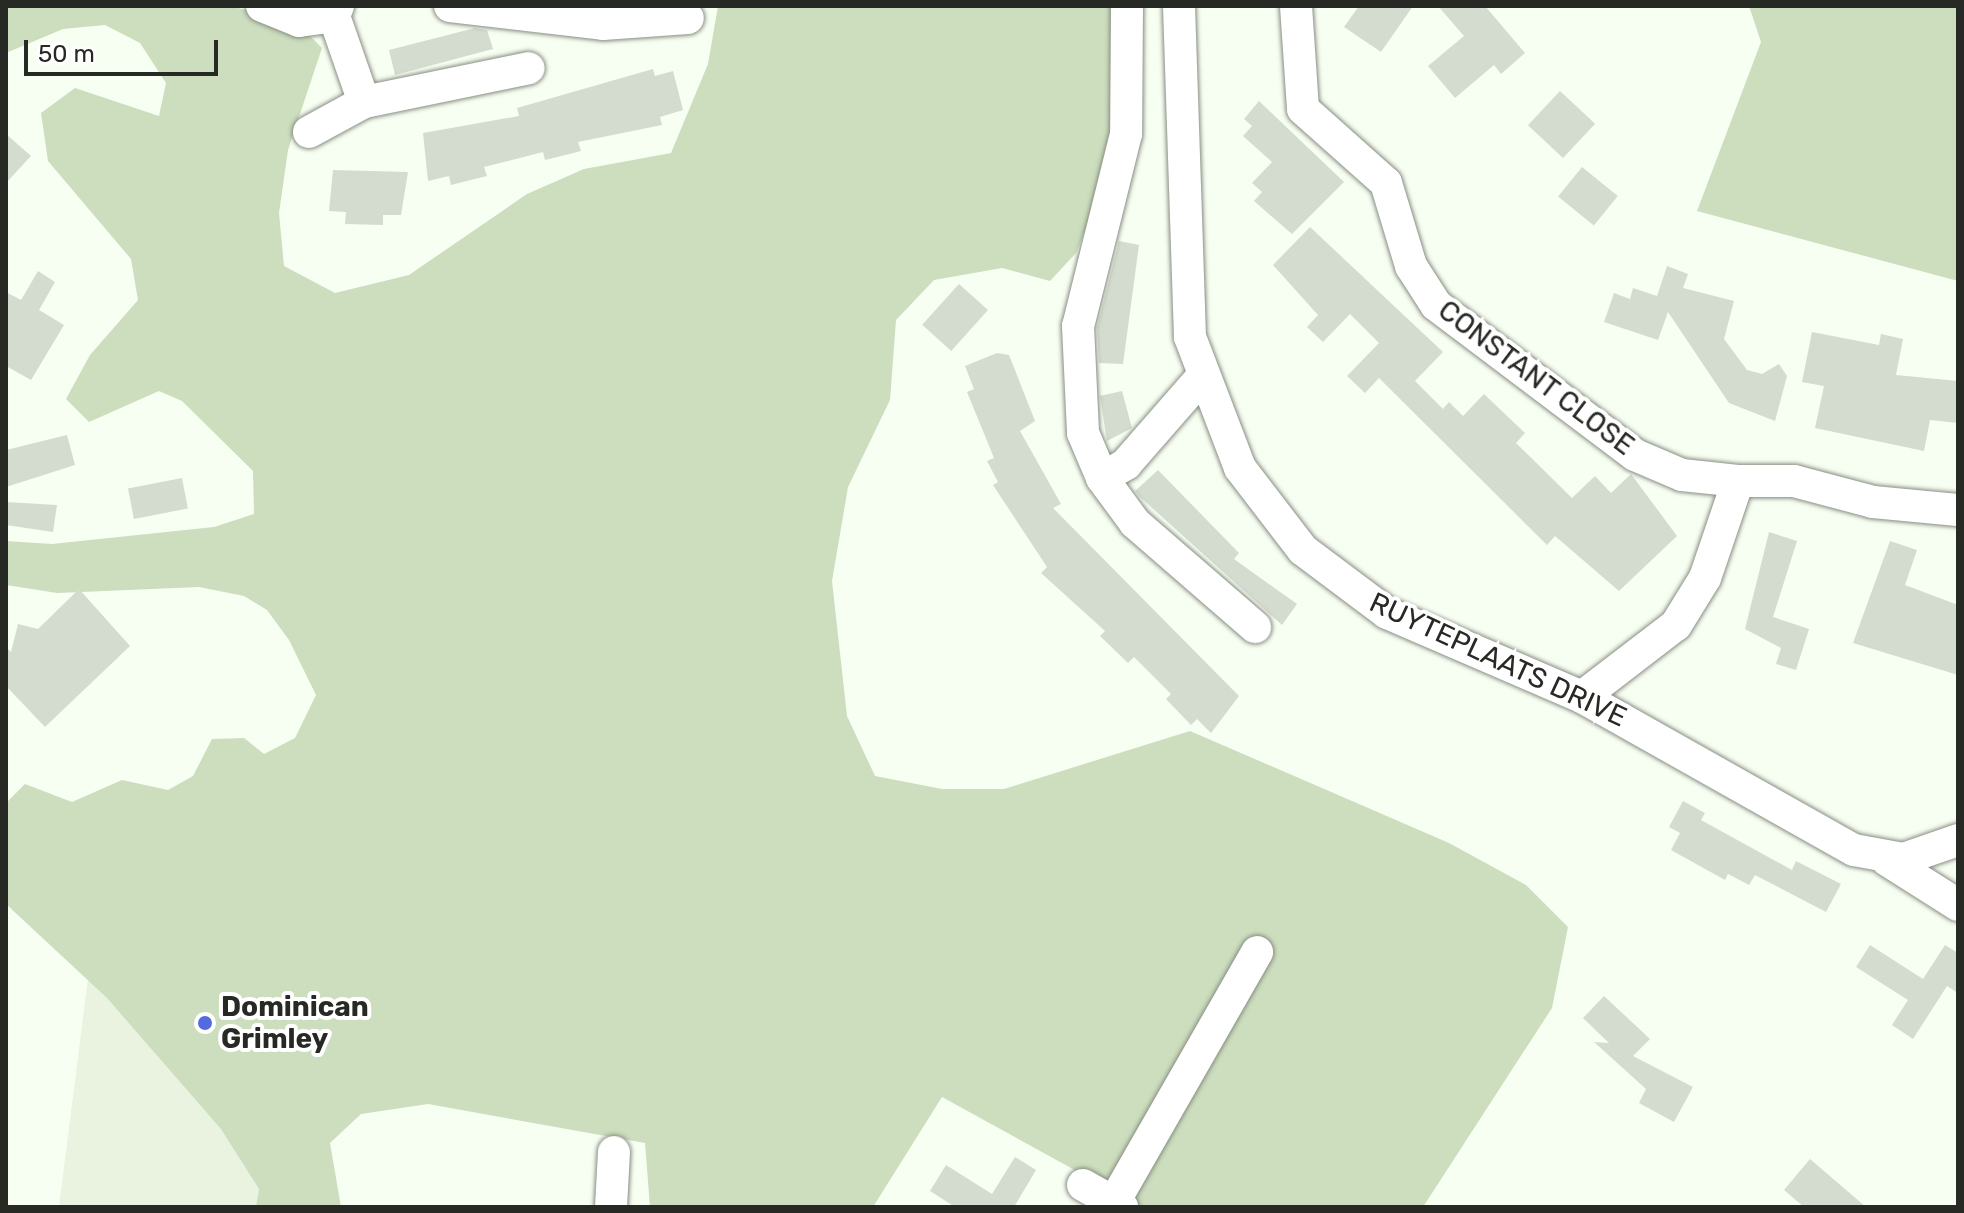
<!DOCTYPE html>
<style>
body{margin:0}
#map{position:relative;width:1964px;height:1213px;overflow:hidden;background:#f7fef2;font-family:Rubik,sans-serif}
div>[style]{position:absolute}
.built>*{inset:0;background:#e9f3e0}
.green>*{inset:0;background:#ccdebd}
.building>*{inset:0;background:#d4dbcf;transform-origin:0 0}
.roads{filter:drop-shadow(0 0 2px #888e83) drop-shadow(0 0 2px #888e83)}
.minor>*{height:32px;margin:-16px;padding:0 16px;transform-origin:16px;border-radius:16px;background:#fff}
.dots>*{width:22px;height:22px;translate:-50% -50%;box-sizing:border-box;border:4px solid #fff;border-radius:50%}
span{translate:-50% -50%;white-space:nowrap;text-align:center;line-height:1.15;-webkit-text-stroke:8px #fff;paint-order:stroke}
.street-label{font-size:28px;color:#272925}
.poi-label{font-size:28px;color:#272925;font-weight:700}
.left{translate:0 -50%;text-align:left}
.frame{position:absolute;inset:0;border:8px solid #272925;pointer-events:none}
.scale{position:absolute;left:24px;top:40px;width:194px;height:36px;box-sizing:border-box;border:4px solid #272925;border-top:0;padding-left:10px;font-size:24px;line-height:28px;white-space:nowrap;color:#272925;-webkit-text-stroke:6px #fff;paint-order:stroke}
</style>
<div id="map">
<div class="built">
<div style="clip-path:polygon(100px 884px,324px 1207px,59px 1207px)"></div>
</div>
<div class="green">
<div style="clip-path:polygon(6px 6px,230px 6px,297px 23px,322px 48px,288px 150px,279px 213px,284px 266px,335px 293px,409px 275px,527px 194px,584px 169px,671px 153px,708px 64px,718px 6px,1113px 6px,1111px 167px,1076px 253px,1050px 281px,1002px 268px,934px 280px,896px 320px,890px 400px,848px 487px,832px 581px,847px 716px,875px 776px,942px 789px,1004px 789px,1190px 731px,1449px 843px,1526px 885px,1568px 927px,1552px 1008px,1423px 1207px,1142px 1207px,942px 1097px,873px 1207px,650px 1207px,645px 1143px,428px 1104px,361px 1114px,330px 1143px,341px 1207px,256px 1207px,259px 1189px,221px 1129px,107px 998px,6px 904px,6px 803px,25px 784px,72px 802px,122px 780px,168px 790px,193px 776px,212px 739px,244px 738px,264px 754px,295px 738px,316px 695px,289px 640px,267px 610px,244px 596px,199px 587px,57px 593px,6px 585px,6px 541px,52px 544px,214px 527px,254px 514px,253px 471px,182px 401px,159px 391px,89px 422px,66px 399px,90px 355px,138px 300px,131px 259px,48px 161px,41px 113px,75px 88px,159px 116px,166px 83px,140px 43px,105px 25px,63px 29px,6px 53px)"></div>
<div style="clip-path:polygon(1749px 6px,1958px 6px,1958px 281px,1697px 211px,1761px 42px)"></div>
</div>
<div class="building">
<div style="clip-path:polygon(1359px 6px,1413px 6px,1381px 52px,1344px 27px)"></div>
<div style="clip-path:polygon(1438px 6px,1485px 6px,1525px 53px,1501px 74px,1494px 65px,1455px 98px,1428px 66px,1464px 36px)"></div>
<div style="clip-path:polygon(475px 28px,487px 30px,493px 49px,395px 75px,389px 50px)"></div>
<div style="clip-path:polygon(653px 69px,655px 76px,673px 71px,683px 110px,660px 117px,662px 125px,578px 142px,581px 151px,545px 160px,543px 152px,484px 167px,487px 176px,451px 185px,449px 176px,428px 181px,423px 133px,519px 116px,517px 108px)"></div>
<div style="left:1560px;top:91px;width:48px;height:47px;rotate:43deg"></div>
<div style="clip-path:polygon(1259px 101px,1344px 182px,1292px 234px,1254px 201px,1262px 192px,1252px 183px,1272px 162px,1243px 136px,1252px 126px,1244px 119px)"></div>
<div style="clip-path:polygon(6px 134px,31px 156px,6px 183px)"></div>
<div style="left:1582px;top:167px;width:46px;height:38px;rotate:39deg"></div>
<div style="clip-path:polygon(333px 170px,408px 172px,401px 215px,383px 215px,383px 225px,345px 224px,346px 212px,329px 211px)"></div>
<div style="clip-path:polygon(1310px 227px,1443px 352px,1415px 381px,1443px 409px,1449px 402px,1463px 416px,1484px 394px,1525px 433px,1516px 443px,1572px 498px,1595px 476px,1611px 493px,1631px 474px,1677px 536px,1619px 591px,1555px 536px,1547px 545px,1379px 378px,1365px 393px,1347px 376px,1379px 343px,1350px 314px,1323px 342px,1307px 327px,1318px 315px,1273px 265px)"></div>
<div style="clip-path:polygon(1119px 241px,1139px 245px,1123px 364px,1099px 363px,1097px 328px)"></div>
<div style="clip-path:polygon(1667px 266px,1688px 274px,1683px 288px,1734px 301px,1724px 339px,1747px 370px,1762px 374px,1779px 364px,1787px 376px,1775px 421px,1729px 403px,1668px 312px,1658px 340px,1604px 322px,1614px 293px,1630px 299px,1633px 288px,1657px 296px)"></div>
<div style="clip-path:polygon(38px 271px,55px 282px,39px 310px,64px 325px,31px 380px,6px 366px,6px 292px,21px 300px)"></div>
<div style="left:959px;top:284px;width:39px;height:55px;rotate:42deg"></div>
<div style="clip-path:polygon(1812px 332px,1879px 345px,1881px 334px,1903px 339px,1896px 375px,1958px 381px,1958px 423px,1930px 420px,1924px 451px,1815px 428px,1824px 386px,1802px 382px)"></div>
<div style="clip-path:polygon(997px 353px,1009px 355px,1035px 421px,1020px 431px,1061px 504px,1053px 508px,1239px 696px,1211px 733px,1197px 719px,1191px 725px,1166px 699px,1171px 694px,1134px 657px,1128px 663px,1100px 636px,1105px 631px,1041px 573px,1047px 567px,993px 485px,998px 482px,987px 461px,994px 458px,967px 392px,974px 389px,965px 366px)"></div>
<div style="clip-path:polygon(1122px 391px,1132px 428px,1107px 441px,1100px 396px)"></div>
<div style="clip-path:polygon(67px 435px,75px 465px,6px 487px,6px 450px)"></div>
<div style="clip-path:polygon(1158px 470px,1239px 553px,1234px 559px,1297px 604px,1282px 625px,1140px 497px,1135px 491px)"></div>
<div style="left:182px;top:478px;width:31px;height:55px;rotate:79deg"></div>
<div style="clip-path:polygon(6px 502px,57px 505px,53px 532px,6px 525px)"></div>
<div style="clip-path:polygon(1769px 532px,1797px 541px,1773px 617px,1809px 629px,1796px 670px,1776px 664px,1781px 648px,1745px 629px)"></div>
<div style="clip-path:polygon(1890px 541px,1917px 550px,1905px 585px,1958px 605px,1958px 675px,1853px 643px)"></div>
<div style="clip-path:polygon(79px 589px,130px 646px,45px 727px,6px 686px,6px 647px,11px 652px,18px 624px,38px 629px)"></div>
<div style="clip-path:polygon(1683px 801px,1705px 813px,1701px 820px,1792px 870px,1796px 861px,1841px 884px,1826px 912px,1755px 875px,1749px 885px,1728px 874px,1725px 880px,1671px 850px,1680px 833px,1669px 827px)"></div>
<div style="clip-path:polygon(1870px 945px,1923px 979px,1945px 945px,1958px 953px,1958px 993px,1947px 986px,1913px 1039px,1892px 1025px,1908px 1000px,1856px 967px)"></div>
<div style="clip-path:polygon(1604px 996px,1650px 1039px,1633px 1056px,1693px 1087px,1674px 1122px,1639px 1103px,1646px 1089px,1594px 1042px,1609px 1043px,1583px 1018px)"></div>
<div style="clip-path:polygon(1015px 1157px,1036px 1170px,1014px 1207px,955px 1207px,930px 1191px,946px 1165px,992px 1194px)"></div>
<div style="clip-path:polygon(1810px 1159px,1866px 1207px,1804px 1207px,1784px 1190px)"></div>
</div>
<div class="roads">
<div class="minor">
<div style="left:262px;top:6px;width:40px;rotate:22deg"></div>
<div style="left:299px;top:21px;width:35px;rotate:-8deg"></div>
<div style="left:338px;top:6px;width:11px;rotate:112deg"></div>
<div style="left:334px;top:16px;width:91px;rotate:70.8deg"></div>
<div style="left:450px;top:6px;width:154px;rotate:6.7deg"></div>
<div style="left:603px;top:24px;width:85px;rotate:-4deg"></div>
<div style="left:1127px;top:6px;width:128px;rotate:90.4deg"></div>
<div style="left:1126px;top:134px;width:198px;rotate:104deg"></div>
<div style="left:1078px;top:326px;width:107px;rotate:87.3deg"></div>
<div style="left:1083px;top:433px;width:49px;rotate:67.1deg"></div>
<div style="left:1102px;top:478px;width:56px;rotate:53.7deg"></div>
<div style="left:1135px;top:523px;width:159px;rotate:40.9deg"></div>
<div style="left:1179px;top:6px;width:331px;rotate:88.1deg"></div>
<div style="left:1190px;top:337px;width:140px;rotate:69.1deg"></div>
<div style="left:1240px;top:468px;width:103px;rotate:52.5deg"></div>
<div style="left:1303px;top:550px;width:105px;rotate:36.9deg"></div>
<div style="left:1387px;top:613px;width:212px;rotate:23.3deg"></div>
<div style="left:1582px;top:697px;width:312px;rotate:29.4deg"></div>
<div style="left:1854px;top:850px;width:50px;rotate:10.4deg"></div>
<div style="left:1903px;top:859px;width:58px;rotate:-19.1deg"></div>
<div style="left:1296px;top:6px;width:103px;rotate:86.1deg"></div>
<div style="left:1303px;top:109px;width:111px;rotate:41.7deg"></div>
<div style="left:1386px;top:183px;width:87px;rotate:73.2deg"></div>
<div style="left:1411px;top:266px;width:46px;rotate:57.3deg"></div>
<div style="left:1436px;top:305px;width:249px;rotate:37deg"></div>
<div style="left:1635px;top:455px;width:51px;rotate:23.1deg"></div>
<div style="left:1682px;top:475px;width:56px;rotate:6.1deg"></div>
<div style="left:309px;top:132px;width:63px;rotate:-28.6deg"></div>
<div style="left:364px;top:102px;width:168px;rotate:-11.6deg"></div>
<div style="left:1102px;top:478px;width:28px;rotate:-30deg"></div>
<div style="left:1126px;top:464px;width:116px;rotate:-48.9deg"></div>
<div style="left:1582px;top:697px;width:118px;rotate:-37.5deg"></div>
<div style="left:1676px;top:625px;width:55px;rotate:-58.3deg"></div>
<div style="left:1705px;top:578px;width:102px;rotate:-71.2deg"></div>
<div style="left:1738px;top:481px;width:56px"></div>
<div style="left:1794px;top:481px;width:82px;rotate:14.9deg"></div>
<div style="left:1873px;top:502px;width:85px;rotate:5.4deg"></div>
<div style="left:1887px;top:860px;width:84px;rotate:32.4deg"></div>
<div style="left:1083px;top:1185px;width:45px;rotate:29.4deg"></div>
<div style="left:1114px;top:1202px;width:288px;rotate:-60.2deg"></div>
<div style="left:611px;top:1207px;width:55px;rotate:-86.9deg"></div>
</div>
</div>
<div class="dots">
<div style="left:205px;top:1023px;background:#546ae0"></div>
</div>
<div class="street-label">
<span style="left:1536px;top:378px;rotate:37deg">CONSTANT CLOSE</span>
<span style="left:1498px;top:660px;rotate:25deg">RUYTEPLAATS DRIVE</span>
</div>
<div class="poi-label">
<span class="left" style="left:221px;top:1023px">Dominican<br>Grimley</span>
</div>
<div class="frame"></div>
<div class="scale">50 m</div>
</div>
